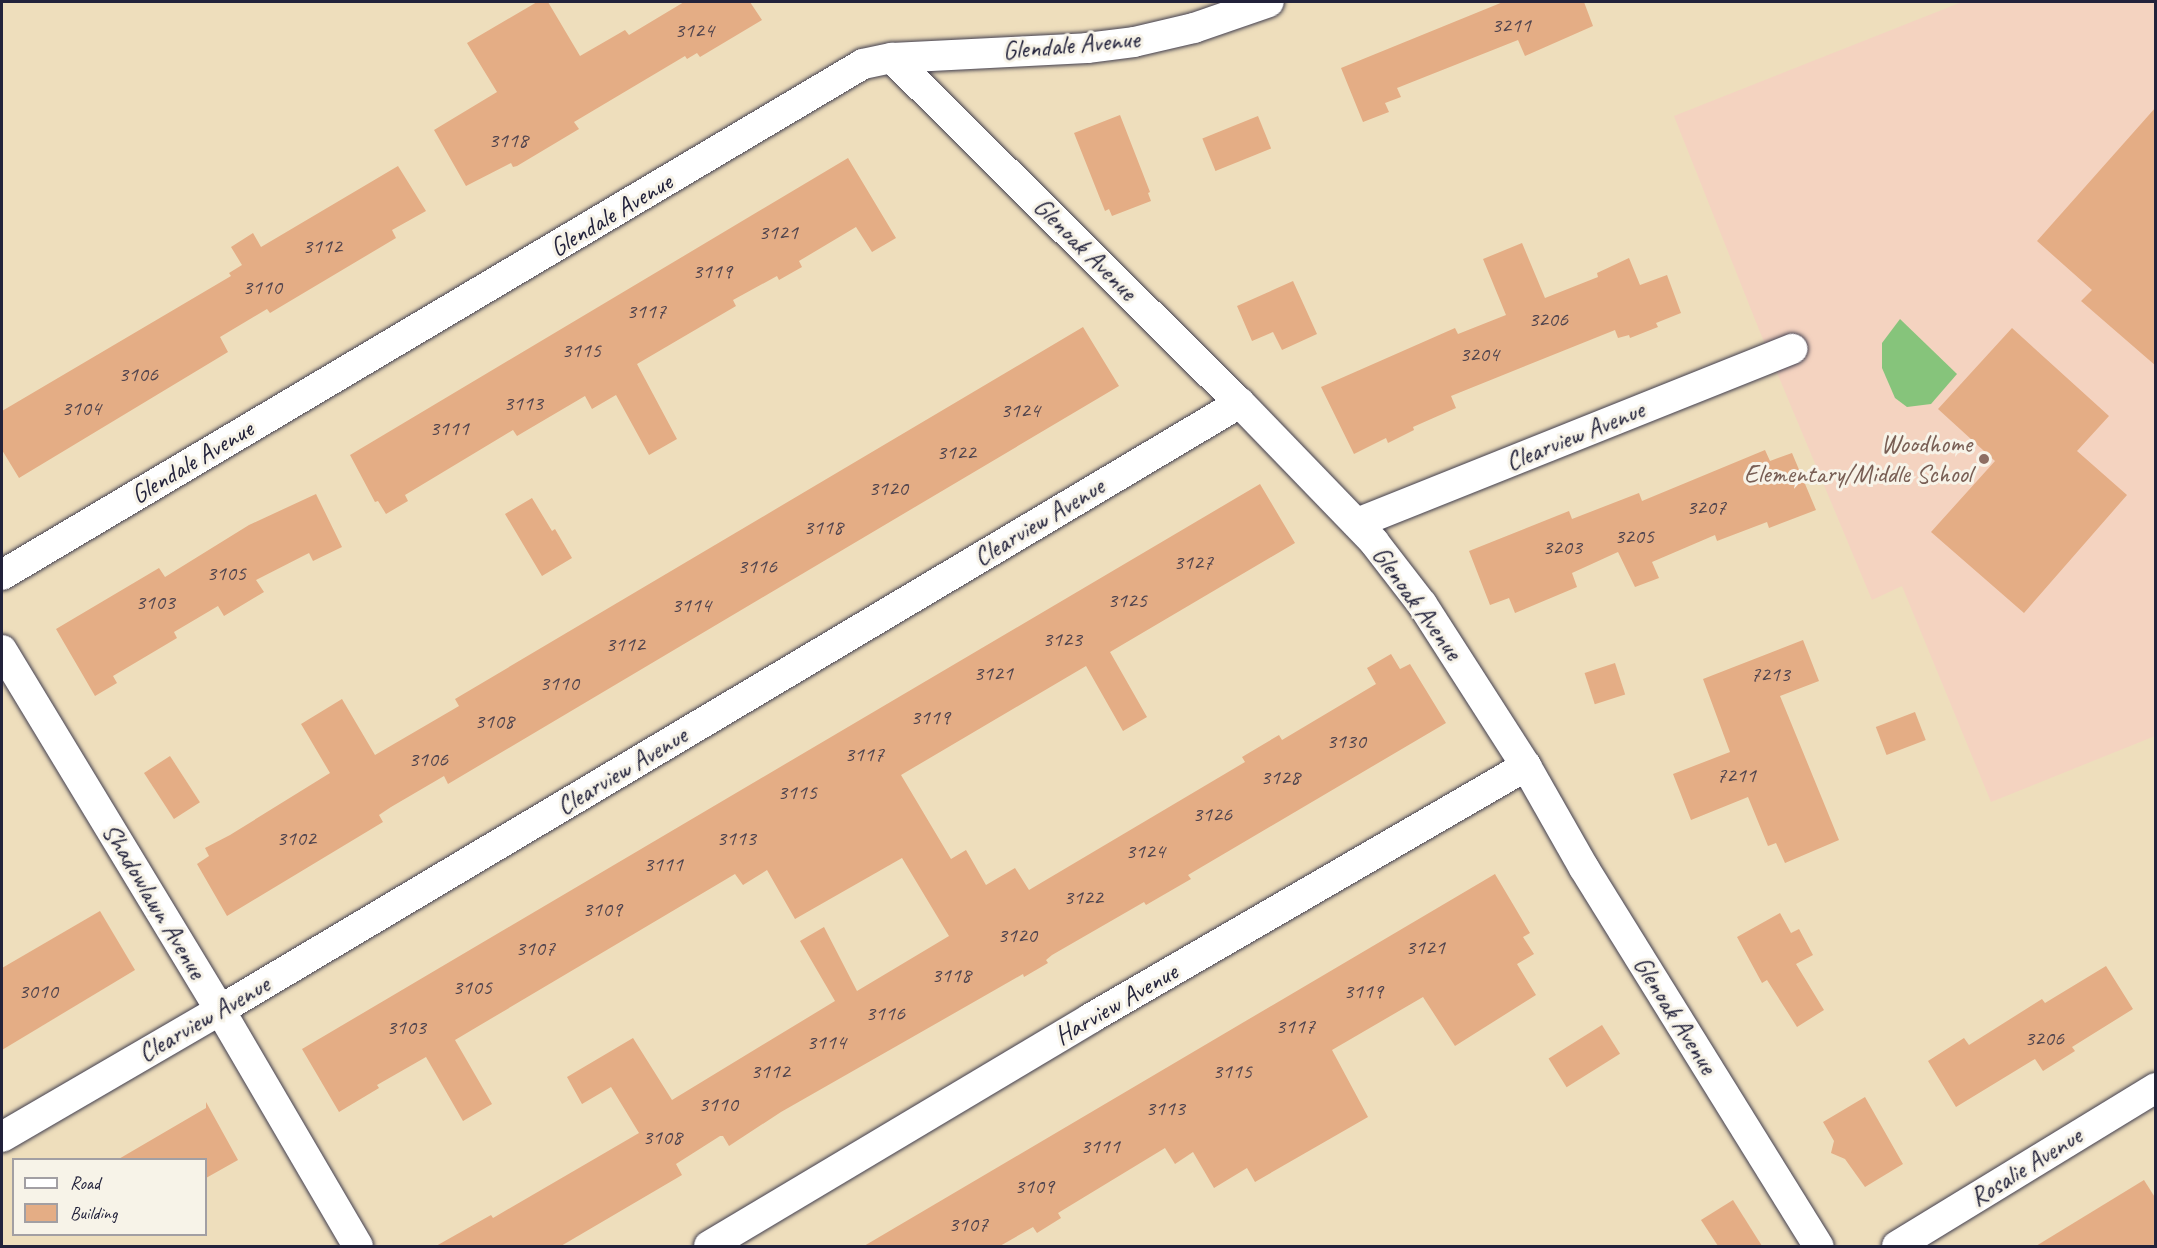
<!DOCTYPE html>
<style>
body{margin:0}
#map{position:relative;width:2157px;height:1248px;overflow:hidden;background:#eedebc;font-family:Caveat,sans-serif}
div>[style]{position:absolute}
.built>*{inset:0;background:#f4d3c0}
.green>*{inset:0;background:#86c47b}
.building>*{inset:0;background:#e4ad85;transform-origin:0 0}
.roads{filter:drop-shadow(0 0 2px #413e4e) drop-shadow(0 0 2px #413e4e)}
.minor>*{height:30px;margin:-15px;padding:0 15px;transform-origin:15px;border-radius:15px;background:#fff}
.dots>*{width:16px;height:16px;translate:-50% -50%;box-sizing:border-box;border:3px solid #f7f3e8;border-radius:50%}
span{translate:-50% -50%;white-space:nowrap;text-align:center;line-height:1.15;-webkit-text-stroke:6px #f7f3e8;paint-order:stroke}
.number-label{font-size:22px;color:#52454e}
.number-label span{-webkit-text-stroke-width:0}
.street-label{font-size:26px;color:#22223b}
.education-label{font-size:26px;color:#785e54}
.right{translate:-100% -50%;text-align:right}
.frame{position:absolute;inset:0;border:3px solid #22223b;pointer-events:none}
.legend{position:absolute;left:12px;top:1158px;width:195px;height:78px;box-sizing:border-box;background:#f7f3e8;border:2px solid #a29fa3;margin:0;padding:8px 10px;list-style:none;font-size:18px;color:#22223b}
.legend li{display:flex;align-items:center;gap:12px;height:30px}
.legend b{width:30px;border:2px solid #a29fa3}
</style>
<div id="map">
<div class="built">
<div style="clip-path:polygon(1962px 2px,2155px 2px,2155px 736px,1991px 802px,1902px 586px,1872px 600px,1760px 332px,1674px 116px)"></div>
</div>
<div class="green">
<div style="clip-path:polygon(1900px 319px,1957px 374px,1931px 404px,1907px 407px,1895px 398px,1882px 368px,1882px 343px)"></div>
</div>
<div class="building">
<div style="clip-path:polygon(537px 2px,548px 2px,580px 56px,625px 30px,629px 35px,684px 2px,750px 2px,762px 20px,700px 57px,697px 53px,687px 59px,685px 56px,574px 122px,579px 129px,517px 166px,513px 167px,511px 163px,466px 186px,434px 130px,497px 92px,467px 43px)"></div>
<div style="clip-path:polygon(1503px 2px,1584px 2px,1593px 26px,1525px 56px,1518px 40px,1397px 88px,1401px 97px,1385px 103px,1389px 112px,1363px 122px,1341px 68px)"></div>
<div style="clip-path:polygon(2156px 107px,2156px 366px,2081px 301px,2092px 290px,2037px 241px)"></div>
<div style="clip-path:polygon(1120px 115px,1150px 192px,1148px 193px,1151px 201px,1112px 216px,1109px 209px,1105px 211px,1074px 133px)"></div>
<div style="left:1258px;top:116px;width:35px;height:60px;rotate:68deg"></div>
<div style="clip-path:polygon(848px 158px,896px 238px,872px 252px,856px 227px,799px 261px,802px 267px,779px 280px,777px 276px,733px 300px,736px 306px,637px 364px,677px 439px,649px 455px,616px 395px,592px 409px,585px 396px,517px 436px,513px 430px,405px 495px,408px 501px,386px 514px,378px 501px,375px 502px,350px 455px)"></div>
<div style="clip-path:polygon(398px 166px,426px 211px,392px 230px,396px 238px,270px 313px,267px 309px,220px 337px,228px 352px,19px 478px,2px 450px,2px 411px,231px 276px,229px 273px,242px 265px,231px 247px,253px 233px,261px 247px)"></div>
<div style="clip-path:polygon(1522px 243px,1545px 298px,1598px 277px,1597px 273px,1629px 258px,1640px 285px,1667px 275px,1681px 313px,1656px 323px,1658px 327px,1630px 338px,1629px 335px,1618px 338px,1615px 330px,1451px 396px,1456px 408px,1413px 427px,1414px 430px,1388px 443px,1386px 438px,1354px 454px,1321px 387px,1455px 328px,1458px 334px,1506px 315px,1483px 259px)"></div>
<div style="clip-path:polygon(1293px 281px,1317px 334px,1282px 350px,1273px 332px,1252px 341px,1237px 306px)"></div>
<div style="clip-path:polygon(1083px 327px,1119px 386px,448px 784px,444px 776px,391px 807px,379px 815px,383px 822px,227px 916px,197px 864px,209px 856px,205px 848px,230px 835px,330px 773px,301px 724px,342px 699px,375px 755px,459px 706px,455px 699px)"></div>
<div style="clip-path:polygon(2012px 328px,2109px 416px,2077px 451px,2127px 495px,2024px 613px,1931px 532px,1995px 461px,1938px 409px)"></div>
<div style="clip-path:polygon(1765px 450px,1770px 461px,1792px 453px,1816px 510px,1769px 528px,1767px 522px,1717px 541px,1715px 535px,1652px 562px,1659px 578px,1635px 587px,1618px 552px,1572px 573px,1577px 587px,1515px 613px,1509px 598px,1490px 605px,1469px 551px,1569px 511px,1572px 519px,1639px 493px,1642px 501px)"></div>
<div style="clip-path:polygon(1260px 484px,1295px 543px,1110px 652px,1147px 717px,1123px 731px,1086px 666px,901px 775px,951px 859px,966px 850px,986px 885px,1015px 868px,1029px 890px,1245px 762px,1242px 757px,1279px 735px,1282px 740px,1376px 684px,1367px 668px,1391px 654px,1400px 669px,1410px 664px,1446px 723px,1188px 875px,1191px 879px,1146px 905px,1144px 902px,1052px 955px,1046px 960px,1048px 963px,1024px 977px,1023px 974px,781px 1112px,729px 1146px,723px 1136px,720px 1136px,676px 1164px,682px 1175px,561px 1246px,436px 1246px,491px 1215px,493px 1218px,639px 1133px,611px 1087px,582px 1104px,567px 1077px,633px 1038px,672px 1100px,835px 1001px,800px 941px,824px 927px,857px 991px,949px 936px,902px 858px,795px 919px,767px 870px,743px 885px,735px 874px,455px 1040px,492px 1104px,463px 1121px,426px 1057px,377px 1085px,379px 1088px,339px 1112px,302px 1049px)"></div>
<div style="clip-path:polygon(316px 494px,342px 547px,313px 561px,309px 553px,256px 580px,264px 592px,224px 616px,218px 606px,174px 632px,177px 638px,113px 676px,117px 683px,95px 696px,56px 629px,159px 568px,165px 577px,249px 525px)"></div>
<div style="clip-path:polygon(532px 498px,552px 531px,555px 529px,572px 558px,542px 576px,505px 514px)"></div>
<div style="clip-path:polygon(1803px 640px,1819px 681px,1780px 696px,1839px 840px,1785px 863px,1776px 843px,1768px 846px,1748px 797px,1691px 820px,1673px 774px,1730px 752px,1703px 679px)"></div>
<div style="left:1615px;top:663px;width:33px;height:32px;rotate:72deg"></div>
<div style="left:1915px;top:712px;width:30px;height:42px;rotate:69deg"></div>
<div style="left:170px;top:756px;width:55px;height:31px;rotate:57deg"></div>
<div style="clip-path:polygon(1495px 874px,1530px 933px,1523px 937px,1534px 954px,1517px 964px,1536px 995px,1455px 1046px,1423px 997px,1332px 1050px,1368px 1117px,1255px 1182px,1247px 1168px,1214px 1188px,1193px 1152px,1175px 1164px,1165px 1148px,1058px 1213px,1061px 1218px,1037px 1233px,1033px 1227px,1000px 1246px,864px 1246px)"></div>
<div style="clip-path:polygon(100px 911px,135px 970px,2px 1050px,2px 968px)"></div>
<div style="clip-path:polygon(1780px 913px,1791px 933px,1799px 929px,1813px 955px,1796px 964px,1824px 1010px,1797px 1027px,1767px 980px,1762px 983px,1737px 937px)"></div>
<div style="clip-path:polygon(2106px 966px,2133px 1009px,2072px 1047px,2075px 1051px,2043px 1071px,2035px 1059px,1956px 1107px,1928px 1061px,1964px 1038px,1969px 1045px,2042px 999px,2045px 1003px)"></div>
<div style="left:1602px;top:1025px;width:34px;height:63px;rotate:58deg"></div>
<div style="clip-path:polygon(1865px 1097px,1903px 1164px,1865px 1187px,1845px 1159px,1831px 1153px,1834px 1141px,1823px 1122px)"></div>
<div style="clip-path:polygon(206px 1102px,238px 1160px,206px 1178px,206px 1160px,117px 1160px,206px 1108px)"></div>
<div style="clip-path:polygon(2144px 1180px,2156px 1199px,2156px 1246px,2036px 1246px)"></div>
<div style="clip-path:polygon(1733px 1200px,1762px 1246px,1718px 1246px,1701px 1220px)"></div>
</div>
<div class="roads">
<div class="minor">
<div style="left:892px;top:58px;width:490px;rotate:44.8deg"></div>
<div style="left:1240px;top:403px;width:193px;rotate:46deg"></div>
<div style="left:1374px;top:542px;width:78px;rotate:52.3deg"></div>
<div style="left:1422px;top:604px;width:193px;rotate:57.3deg"></div>
<div style="left:1526px;top:766px;width:117px;rotate:60.4deg"></div>
<div style="left:1584px;top:868px;width:445px;rotate:58.2deg"></div>
<div style="left:1357px;top:523px;width:469px;rotate:-21.8deg"></div>
<div style="left:2px;top:575px;width:1001px;rotate:-30.69deg"></div>
<div style="left:863px;top:64px;width:30px;rotate:-12deg"></div>
<div style="left:892px;top:58px;width:195px;rotate:-2.9deg"></div>
<div style="left:1087px;top:48px;width:47px;rotate:-7.3deg"></div>
<div style="left:1134px;top:42px;width:62px;rotate:-13.1deg"></div>
<div style="left:1194px;top:28px;width:79px;rotate:-19.1deg"></div>
<div style="left:2px;top:650px;width:421px;rotate:58.8deg"></div>
<div style="left:220px;top:1010px;width:273px;rotate:59.7deg"></div>
<div style="left:2px;top:1137px;width:252px;rotate:-30.2deg"></div>
<div style="left:220px;top:1010px;width:1187px;rotate:-30.76deg"></div>
<div style="left:709px;top:1246px;width:445px;rotate:-30.8deg"></div>
<div style="left:1091px;top:1018px;width:503px;rotate:-30.08deg"></div>
<div style="left:1897px;top:1246px;width:303px;rotate:-31.4deg"></div>
</div>
</div>
<div class="dots">
<div style="left:1984px;top:459px;background:#8d6e63"></div>
</div>
<div class="number-label">
<span style="left:1511px;top:26px">3211</span>
<span style="left:694px;top:31px">3124</span>
<span style="left:508px;top:141px">3118</span>
<span style="left:778px;top:233px">3121</span>
<span style="left:322px;top:247px">3112</span>
<span style="left:712px;top:272px">3119</span>
<span style="left:262px;top:288px">3110</span>
<span style="left:646px;top:312px">3117</span>
<span style="left:1548px;top:320px">3206</span>
<span style="left:581px;top:351px">3115</span>
<span style="left:1479px;top:355px">3204</span>
<span style="left:138px;top:375px">3106</span>
<span style="left:523px;top:404px">3113</span>
<span style="left:81px;top:409px">3104</span>
<span style="left:1020px;top:411px">3124</span>
<span style="left:449px;top:429px">3111</span>
<span style="left:956px;top:453px">3122</span>
<span style="left:888px;top:489px">3120</span>
<span style="left:1706px;top:508px">3207</span>
<span style="left:823px;top:528px">3118</span>
<span style="left:1634px;top:537px">3205</span>
<span style="left:1562px;top:548px">3203</span>
<span style="left:1193px;top:563px">3127</span>
<span style="left:757px;top:567px">3116</span>
<span style="left:226px;top:574px">3105</span>
<span style="left:1127px;top:601px">3125</span>
<span style="left:155px;top:603px">3103</span>
<span style="left:691px;top:606px">3114</span>
<span style="left:1062px;top:640px">3123</span>
<span style="left:625px;top:645px">3112</span>
<span style="left:993px;top:674px">3121</span>
<span style="left:1770px;top:675px">7213</span>
<span style="left:559px;top:684px">3110</span>
<span style="left:930px;top:718px">3119</span>
<span style="left:494px;top:722px">3108</span>
<span style="left:1346px;top:742px">3130</span>
<span style="left:864px;top:755px">3117</span>
<span style="left:428px;top:760px">3106</span>
<span style="left:1736px;top:776px">7211</span>
<span style="left:1280px;top:778px">3128</span>
<span style="left:797px;top:793px">3115</span>
<span style="left:1212px;top:815px">3126</span>
<span style="left:296px;top:839px">3102</span>
<span style="left:736px;top:839px">3113</span>
<span style="left:1145px;top:852px">3124</span>
<span style="left:663px;top:865px">3111</span>
<span style="left:1083px;top:898px">3122</span>
<span style="left:602px;top:910px">3109</span>
<span style="left:1017px;top:936px">3120</span>
<span style="left:1425px;top:948px">3121</span>
<span style="left:535px;top:949px">3107</span>
<span style="left:951px;top:976px">3118</span>
<span style="left:472px;top:988px">3105</span>
<span style="left:38px;top:992px">3010</span>
<span style="left:1363px;top:992px">3119</span>
<span style="left:885px;top:1014px">3116</span>
<span style="left:1295px;top:1027px">3117</span>
<span style="left:406px;top:1028px">3103</span>
<span style="left:2044px;top:1039px">3206</span>
<span style="left:826px;top:1043px">3114</span>
<span style="left:770px;top:1072px">3112</span>
<span style="left:1232px;top:1072px">3115</span>
<span style="left:718px;top:1105px">3110</span>
<span style="left:1165px;top:1109px">3113</span>
<span style="left:662px;top:1138px">3108</span>
<span style="left:1100px;top:1147px">3111</span>
<span style="left:1034px;top:1187px">3109</span>
<span style="left:968px;top:1225px">3107</span>
</div>
<div class="street-label">
<span style="left:1071px;top:45px;rotate:-5deg">Glendale Avenue</span>
<span style="left:611px;top:215px;rotate:-31deg">Glendale Avenue</span>
<span style="left:1085px;top:249px;rotate:45deg">Glenoak Avenue</span>
<span style="left:1575px;top:436px;rotate:-22deg">Clearview Avenue</span>
<span style="left:192px;top:462px;rotate:-31deg">Glendale Avenue</span>
<span style="left:1039px;top:522px;rotate:-31deg">Clearview Avenue</span>
<span style="left:1417px;top:603px;rotate:54deg">Glenoak Avenue</span>
<span style="left:622px;top:771px;rotate:-31deg">Clearview Avenue</span>
<span style="left:154px;top:901px;rotate:59deg">Shadowlawn Avenue</span>
<span style="left:1116px;top:1004px;rotate:-30deg">Harview Avenue</span>
<span style="left:1675px;top:1015px;rotate:58deg">Glenoak Avenue</span>
<span style="left:204px;top:1019px;rotate:-30deg">Clearview Avenue</span>
<span style="left:2026px;top:1167px;rotate:-32deg">Rosalie Avenue</span>
</div>
<div class="education-label">
<span class="right" style="left:1972px;top:459px">Woodhome<br>Elementary/Middle School</span>
</div>
<div class="frame"></div>
<ul class="legend">
<li><b style="height:8px;background:#fff"></b>Road</li>
<li><b style="height:16px;background:#e4ad85"></b>Building</li>
</ul>
</div>
